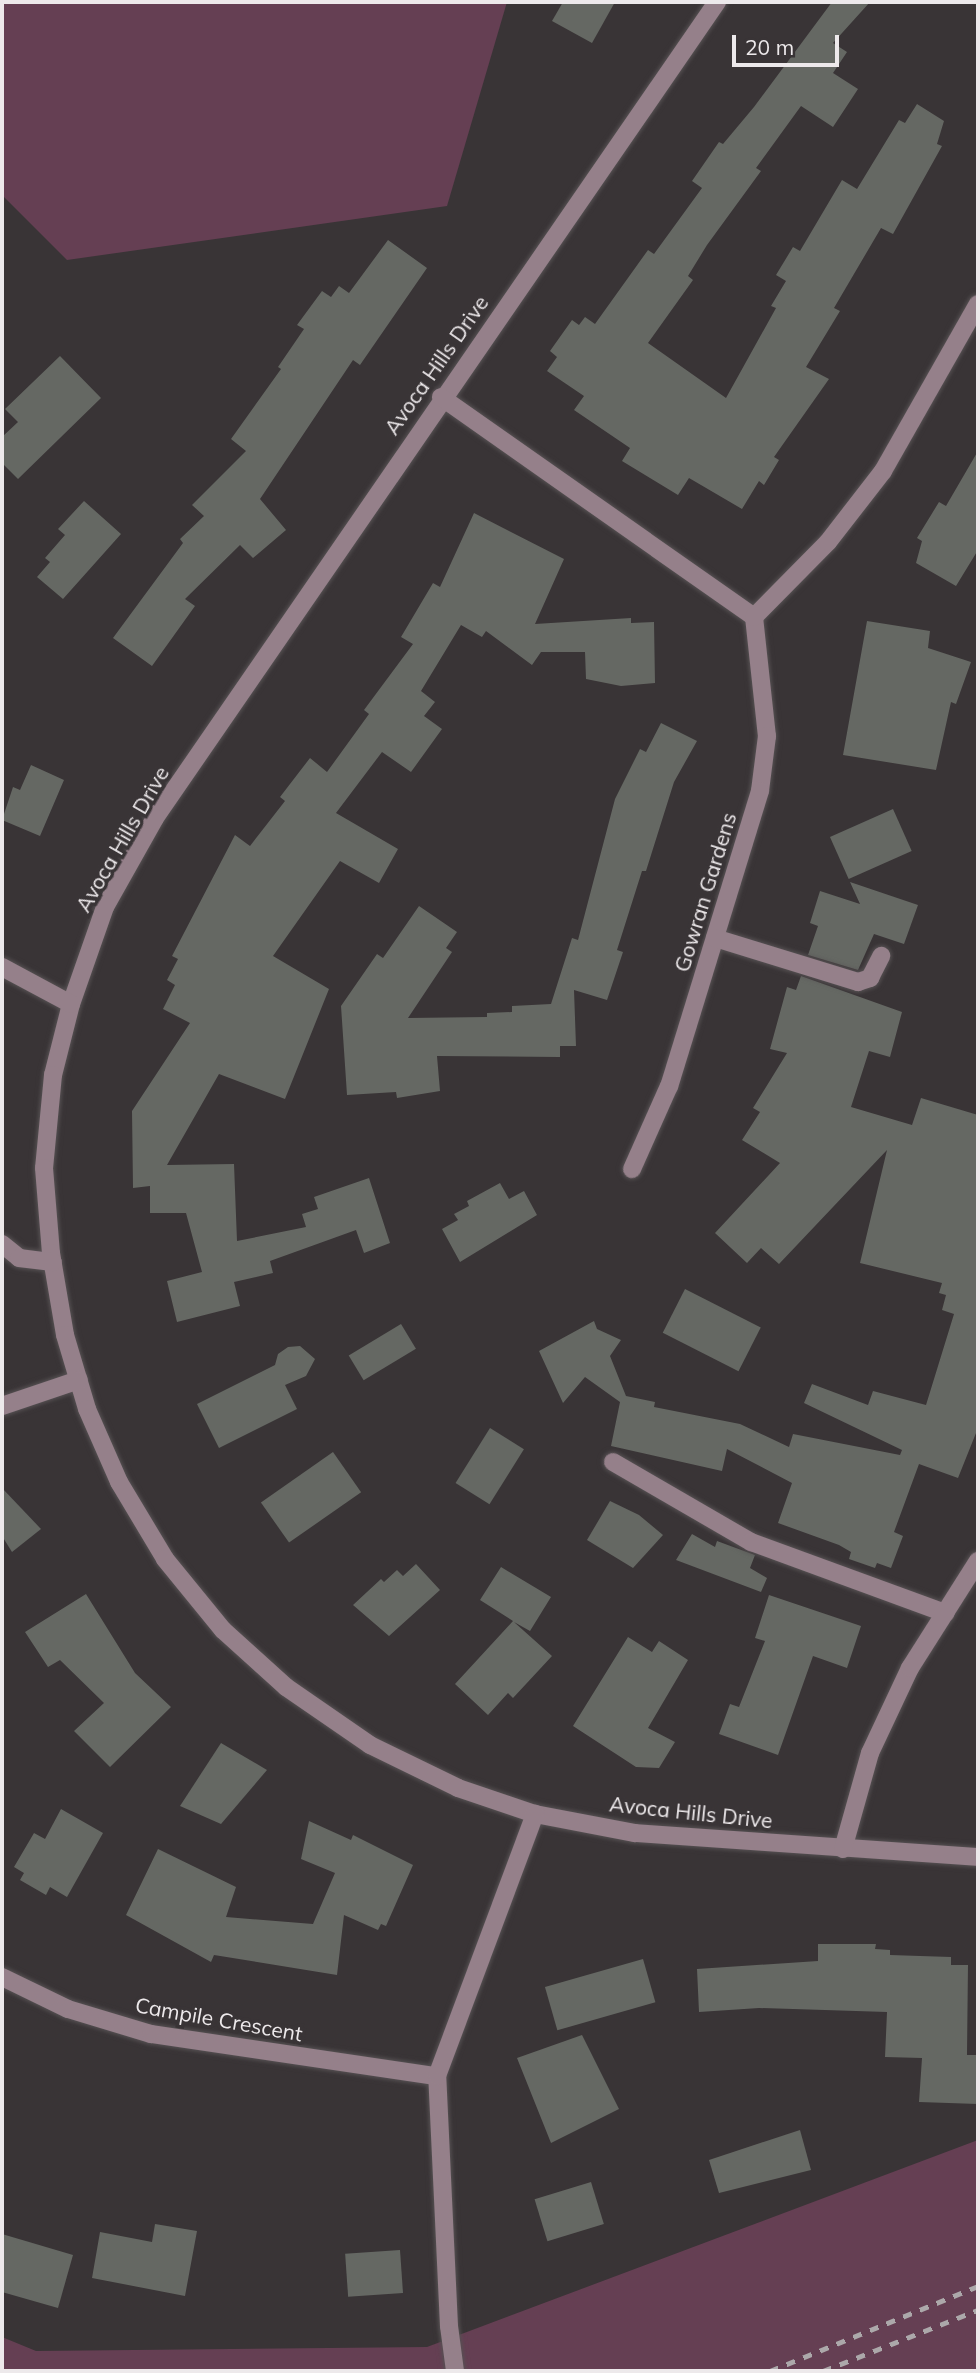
<!DOCTYPE html>
<style>
body{margin:0}
#map{position:relative;width:980px;height:2373px;overflow:hidden;background:#393436;font-family:Mulish,sans-serif}
div>[style]{position:absolute}
.green>*{inset:0;background:#653f53}
.building>*{inset:0;background:#656863;transform-origin:0 0}
.roads{filter:drop-shadow(0 0 2px #565153) drop-shadow(0 0 2px #565153)}
.minor>*{height:18px;margin:-9px;padding:0 9px;transform-origin:9px;border-radius:9px;background:#95808a}
.rail>*{height:5px;margin-top:-2.5px;transform-origin:0;background:repeating-linear-gradient(90deg,#aca8aa 0 9px,transparent 0 18px)}
span{translate:-50% -50%;white-space:nowrap;text-align:center;line-height:1.15;-webkit-text-stroke:7px #393436;paint-order:stroke}
.street-label{font-size:21px;color:#ede9eb}
.frame{position:absolute;inset:0;border:4px solid #ede9eb;pointer-events:none}
.scale{position:absolute;left:732px;top:35px;width:107px;height:32px;box-sizing:border-box;border:4px solid #ede9eb;border-top:0;padding-left:9px;font-size:21px;line-height:24px;white-space:nowrap;color:#ede9eb;-webkit-text-stroke:5px #393436;paint-order:stroke}
</style>
<div id="map">
<div class="green">
<div style="clip-path:polygon(2px 2px,507px 2px,447px 206px,67px 260px,2px 195px)"></div>
<div style="clip-path:polygon(978px 2140px,978px 2371px,2px 2371px,2px 2337px,36px 2351px,427px 2347px)"></div>
</div>
<div class="building">
<div style="clip-path:polygon(563px 2px,615px 2px,592px 43px,552px 21px)"></div>
<div style="clip-path:polygon(832px 2px,870px 2px,833px 43px,847px 52px,833px 73px,858px 89px,833px 127px,801px 106px,756px 168px,761px 171px,707px 245px,688px 276px,693px 280px,648px 343px,726px 398px,776px 308px,771px 306px,786px 281px,776px 275px,793px 247px,800px 251px,842px 180px,857px 189px,899px 120px,905px 123px,917px 104px,944px 121px,937px 144px,942px 146px,893px 234px,881px 228px,834px 308px,840px 311px,806px 367px,829px 379px,774px 457px,779px 460px,764px 485px,759px 481px,742px 509px,689px 478px,678px 495px,622px 461px,630px 448px,574px 410px,584px 396px,547px 371px,557px 357px,550px 351px,572px 320px,579px 325px,585px 317px,595px 324px,648px 250px,654px 254px,702px 188px,692px 181px,719px 142px,723px 144px,754px 107px)"></div>
<div style="clip-path:polygon(388px 240px,427px 268px,360px 365px,353px 360px,260px 499px,286px 530px,253px 558px,240px 545px,185px 599px,195px 606px,152px 666px,113px 638px,183px 543px,180px 539px,204px 516px,192px 505px,246px 451px,231px 439px,281px 369px,278px 367px,304px 329px,297px 325px,322px 291px,331px 297px,339px 286px,349px 293px)"></div>
<div style="clip-path:polygon(60px 356px,101px 398px,18px 479px,2px 463px,2px 437px,18px 422px,5px 409px)"></div>
<div style="clip-path:polygon(978px 451px,978px 550px,956px 586px,916px 563px,922px 541px,917px 538px,939px 502px,946px 506px)"></div>
<div style="clip-path:polygon(84px 501px,121px 534px,63px 599px,37px 577px,50px 562px,45px 558px,65px 535px,58px 529px)"></div>
<div style="clip-path:polygon(474px 513px,564px 559px,535px 624px,631px 618px,631px 623px,654px 622px,655px 683px,621px 686px,586px 679px,585px 652px,541px 652px,532px 665px,486px 631px,482px 637px,461px 625px,421px 691px,435px 702px,424px 716px,442px 729px,411px 772px,382px 752px,336px 813px,398px 849px,379px 883px,340px 861px,273px 956px,329px 989px,285px 1099px,219px 1074px,167px 1165px,234px 1164px,237px 1241px,306px 1227px,302px 1214px,318px 1209px,314px 1197px,369px 1178px,390px 1243px,364px 1253px,356px 1230px,270px 1261px,273px 1273px,234px 1282px,240px 1306px,177px 1322px,167px 1281px,202px 1272px,186px 1213px,150px 1213px,150px 1186px,133px 1188px,132px 1111px,190px 1023px,163px 1009px,175px 985px,167px 980px,178px 959px,172px 956px,235px 835px,250px 846px,285px 801px,280px 797px,310px 758px,327px 772px,369px 714px,364px 710px,413px 644px,401px 637px,433px 583px,440px 587px)"></div>
<div style="clip-path:polygon(867px 621px,930px 631px,928px 648px,971px 662px,956px 704px,951px 702px,936px 770px,843px 755px)"></div>
<div style="clip-path:polygon(661px 723px,697px 741px,674px 782px,646px 871px,642px 871px,617px 950px,623px 952px,607px 1000px,574px 990px,576px 1046px,560px 1046px,560px 1057px,437px 1056px,440px 1091px,397px 1098px,396px 1092px,347px 1095px,341px 1006px,377px 954px,383px 958px,419px 906px,457px 932px,446px 948px,452px 952px,408px 1018px,487px 1017px,487px 1013px,512px 1012px,512px 1006px,551px 1004px,572px 938px,578px 940px,615px 799px,640px 749px,646px 752px)"></div>
<div style="clip-path:polygon(31px 765px,64px 780px,40px 836px,2px 820px,13px 787px,20px 790px)"></div>
<div style="left:893px;top:809px;width:46px;height:69px;rotate:66deg"></div>
<div style="clip-path:polygon(850px 882px,918px 905px,904px 944px,874px 934px,858px 970px,808px 955px,818px 926px,810px 923px,820px 891px,860px 904px)"></div>
<div style="clip-path:polygon(801px 976px,902px 1012px,890px 1057px,869px 1051px,851px 1107px,912px 1125px,921px 1098px,978px 1115px,978px 1428px,958px 1478px,919px 1464px,894px 1532px,903px 1536px,891px 1568px,877px 1563px,875px 1568px,849px 1559px,851px 1552px,839px 1545px,778px 1523px,792px 1483px,727px 1449px,722px 1471px,611px 1446px,620px 1402px,585px 1377px,563px 1403px,539px 1351px,594px 1321px,597px 1329px,621px 1340px,610px 1356px,626px 1396px,655px 1402px,654px 1407px,740px 1424px,789px 1447px,793px 1434px,900px 1455px,902px 1450px,804px 1403px,812px 1384px,868px 1405px,873px 1391px,926px 1405px,954px 1314px,942px 1310px,946px 1295px,939px 1293px,942px 1283px,860px 1263px,887px 1150px,779px 1264px,761px 1248px,747px 1263px,715px 1233px,780px 1163px,742px 1140px,760px 1112px,753px 1108px,787px 1053px,770px 1049px,787px 987px,796px 990px)"></div>
<div style="clip-path:polygon(500px 1183px,509px 1199px,524px 1191px,537px 1215px,460px 1262px,442px 1229px,458px 1220px,454px 1214px,469px 1206px,467px 1201px)"></div>
<div style="left:685px;top:1289px;width:85px;height:49px;rotate:27deg"></div>
<div style="left:401px;top:1324px;width:29px;height:61px;rotate:59deg"></div>
<div style="clip-path:polygon(300px 1346px,315px 1359px,306px 1376px,285px 1385px,297px 1409px,219px 1448px,197px 1404px,275px 1365px,278px 1354px,288px 1347px)"></div>
<div style="left:490px;top:1428px;width:40px;height:65px;rotate:32deg"></div>
<div style="left:333px;top:1452px;width:49px;height:88px;rotate:55deg"></div>
<div style="clip-path:polygon(2px 1488px,41px 1529px,12px 1552px,2px 1536px)"></div>
<div style="clip-path:polygon(610px 1501px,639px 1515px,663px 1535px,633px 1568px,587px 1540px)"></div>
<div style="clip-path:polygon(692px 1534px,715px 1547px,717px 1541px,755px 1555px,750px 1568px,767px 1578px,761px 1592px,676px 1560px)"></div>
<div style="clip-path:polygon(416px 1564px,440px 1590px,389px 1636px,353px 1605px,381px 1579px,384px 1582px,397px 1570px,403px 1576px)"></div>
<div style="clip-path:polygon(501px 1567px,551px 1597px,530px 1631px,514px 1622px,552px 1656px,513px 1698px,508px 1693px,488px 1715px,455px 1684px,513px 1621px,480px 1600px)"></div>
<div style="clip-path:polygon(86px 1594px,135px 1673px,171px 1707px,110px 1767px,74px 1731px,104px 1703px,60px 1660px,48px 1667px,25px 1632px)"></div>
<div style="clip-path:polygon(769px 1595px,861px 1626px,847px 1668px,813px 1656px,778px 1755px,719px 1734px,730px 1704px,739px 1707px,765px 1641px,755px 1638px)"></div>
<div style="clip-path:polygon(628px 1637px,652px 1652px,659px 1641px,688px 1660px,648px 1728px,675px 1742px,659px 1768px,636px 1767px,573px 1726px)"></div>
<div style="clip-path:polygon(221px 1743px,267px 1770px,221px 1824px,180px 1806px)"></div>
<div style="clip-path:polygon(61px 1809px,103px 1833px,67px 1897px,50px 1887px,46px 1895px,20px 1880px,24px 1873px,14px 1867px,34px 1833px,45px 1839px)"></div>
<div style="clip-path:polygon(309px 1821px,351px 1840px,353px 1835px,413px 1865px,386px 1926px,381px 1924px,378px 1930px,344px 1915px,337px 1975px,214px 1955px,211px 1962px,126px 1915px,158px 1849px,236px 1887px,226px 1917px,313px 1924px,335px 1873px,301px 1859px)"></div>
<div style="clip-path:polygon(818px 1944px,876px 1944px,875px 1949px,890px 1950px,890px 1955px,951px 1957px,951px 1965px,968px 1965px,967px 2055px,978px 2055px,978px 2104px,919px 2102px,922px 2058px,885px 2057px,887px 2012px,759px 2008px,699px 2012px,697px 1969px,818px 1961px)"></div>
<div style="left:643px;top:1959px;width:45px;height:102px;rotate:74deg"></div>
<div style="clip-path:polygon(582px 2035px,619px 2109px,551px 2143px,517px 2058px)"></div>
<div style="clip-path:polygon(800px 2130px,811px 2170px,719px 2193px,709px 2160px)"></div>
<div style="left:591px;top:2182px;width:44px;height:59px;rotate:73deg"></div>
<div style="clip-path:polygon(155px 2224px,197px 2231px,185px 2296px,92px 2278px,100px 2232px,152px 2242px)"></div>
<div style="clip-path:polygon(2px 2234px,73px 2255px,58px 2308px,2px 2292px)"></div>
<div style="left:400px;top:2250px;width:43px;height:55px;rotate:86deg"></div>
</div>
<div class="roads">
<div class="minor">
<div style="left:717px;top:2px;width:991px;rotate:124.56deg"></div>
<div style="left:155px;top:818px;width:102px;rotate:119.3deg"></div>
<div style="left:105px;top:907px;width:103px;rotate:109.3deg"></div>
<div style="left:71px;top:1004px;width:73px;rotate:104.2deg"></div>
<div style="left:53px;top:1075px;width:93px;rotate:95.5deg"></div>
<div style="left:44px;top:1168px;width:85px;rotate:85.3deg"></div>
<div style="left:51px;top:1253px;width:83px;rotate:80.3deg"></div>
<div style="left:65px;top:1335px;width:77px;rotate:73.4deg"></div>
<div style="left:87px;top:1409px;width:80px;rotate:66.3deg"></div>
<div style="left:119px;top:1482px;width:90px;rotate:59.1deg"></div>
<div style="left:165px;top:1559px;width:92px;rotate:50.8deg"></div>
<div style="left:223px;top:1630px;width:85px;rotate:42.1deg"></div>
<div style="left:286px;top:1687px;width:102px;rotate:34.6deg"></div>
<div style="left:370px;top:1745px;width:98px;rotate:26deg"></div>
<div style="left:458px;top:1788px;width:81px;rotate:18.7deg"></div>
<div style="left:535px;top:1814px;width:102px;rotate:10.8deg"></div>
<div style="left:635px;top:1833px;width:344px;rotate:4deg"></div>
<div style="left:441px;top:397px;width:383px;rotate:35.1deg"></div>
<div style="left:754px;top:617px;width:120px;rotate:83.8deg"></div>
<div style="left:767px;top:736px;width:55px;rotate:97.3deg"></div>
<div style="left:760px;top:791px;width:309px;rotate:107.1deg"></div>
<div style="left:669px;top:1086px;width:91px;rotate:114deg"></div>
<div style="left:754px;top:617px;width:105px;rotate:-45.4deg"></div>
<div style="left:828px;top:542px;width:90px;rotate:-52.2deg"></div>
<div style="left:883px;top:471px;width:192px;rotate:-60.4deg"></div>
<div style="left:715px;top:938px;width:150px;rotate:17.1deg"></div>
<div style="left:858px;top:982px;width:13px;rotate:-18deg"></div>
<div style="left:870px;top:978px;width:25px;rotate:-63deg"></div>
<div style="left:2px;top:967px;width:78px;rotate:28.2deg"></div>
<div style="left:2px;top:1244px;width:22px;rotate:39deg"></div>
<div style="left:19px;top:1258px;width:34px;rotate:7deg"></div>
<div style="left:2px;top:1406px;width:81px;rotate:-18.7deg"></div>
<div style="left:613px;top:1462px;width:160px;rotate:30.1deg"></div>
<div style="left:751px;top:1542px;width:207px;rotate:20.1deg"></div>
<div style="left:843px;top:1849px;width:100px;rotate:-74.3deg"></div>
<div style="left:870px;top:1753px;width:94px;rotate:-64.8deg"></div>
<div style="left:910px;top:1668px;width:127px;rotate:-57.6deg"></div>
<div style="left:2px;top:1977px;width:73px;rotate:25.9deg"></div>
<div style="left:68px;top:2009px;width:87px;rotate:16.8deg"></div>
<div style="left:151px;top:2034px;width:289px;rotate:8.4deg"></div>
<div style="left:455px;top:2371px;width:45px;rotate:-97.6deg"></div>
<div style="left:449px;top:2326px;width:250px;rotate:-92.7deg"></div>
<div style="left:437px;top:2076px;width:280px;rotate:-69.5deg"></div>
</div>
</div>
<div class="rail">
<div style="left:770px;top:2371px;width:225px;rotate:-22.2deg"></div>
<div style="left:823px;top:2371px;width:167px;rotate:-21.5deg"></div>
</div>
<div class="street-label">
<span style="left:436px;top:365px;rotate:-55deg">Avoca Hills Drive</span>
<span style="left:122px;top:839px;rotate:-60deg">Avoca Hills Drive</span>
<span style="left:705px;top:892px;rotate:-73deg">Gowran Gardens</span>
<span style="left:691px;top:1812px;rotate:6deg">Avoca Hills Drive</span>
<span style="left:219px;top:2019px;rotate:10deg">Campile Crescent</span>
</div>
<div class="frame"></div>
<div class="scale">20 m</div>
</div>
